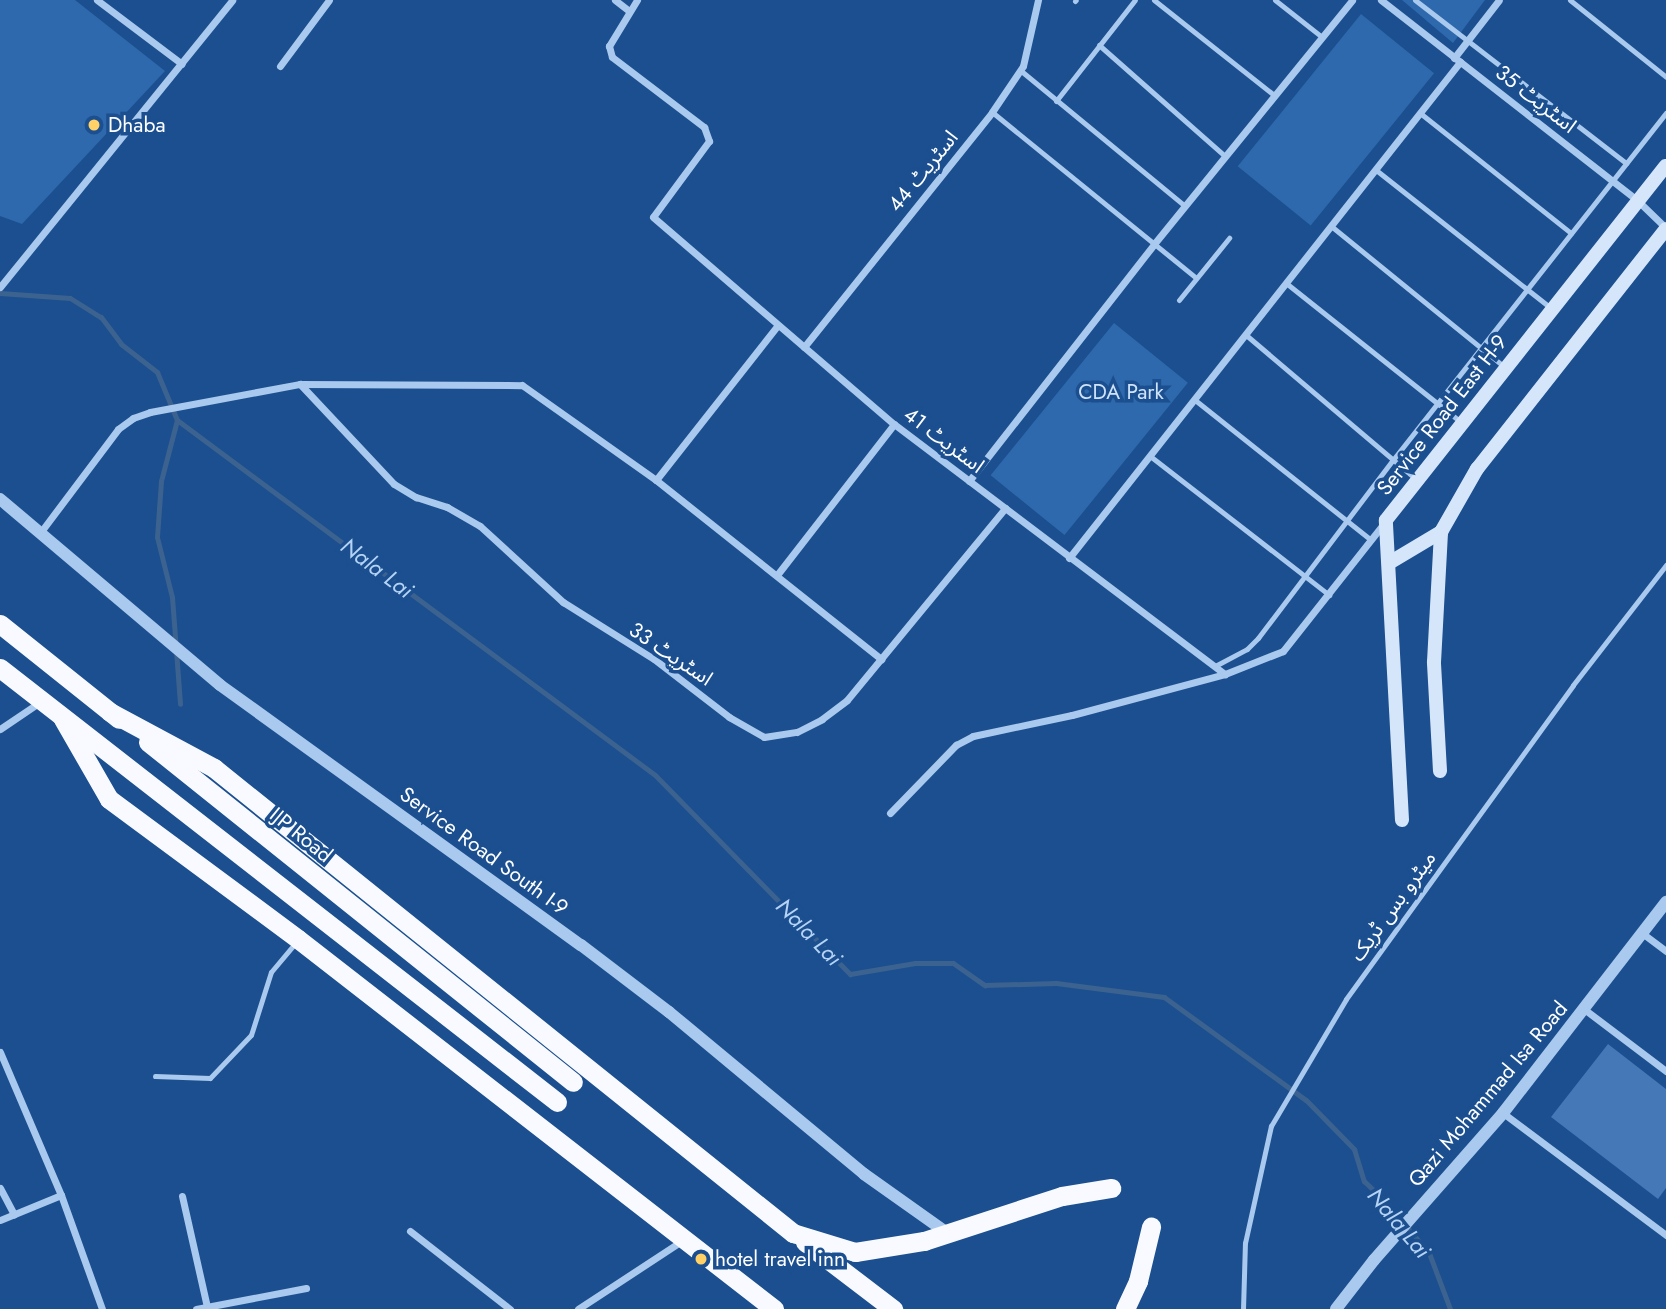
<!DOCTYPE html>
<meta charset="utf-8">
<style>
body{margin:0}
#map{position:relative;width:1666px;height:1309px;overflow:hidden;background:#1b4f8f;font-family:Jost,"Noto Sans Arabic",sans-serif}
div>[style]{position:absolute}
.green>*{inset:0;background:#2e69ad;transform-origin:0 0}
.stream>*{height:5px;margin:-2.5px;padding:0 2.5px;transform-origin:2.5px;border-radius:2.5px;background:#3c6290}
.building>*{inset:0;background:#4478b7}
.service>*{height:5px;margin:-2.5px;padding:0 2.5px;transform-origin:2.5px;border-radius:2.5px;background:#a9c9ee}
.minor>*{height:7px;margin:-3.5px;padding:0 3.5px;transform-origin:3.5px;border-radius:3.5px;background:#a9c9ee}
.tertiary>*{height:12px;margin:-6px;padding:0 6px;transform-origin:6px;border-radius:6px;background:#a9c9ee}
.secondary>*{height:14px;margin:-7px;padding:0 7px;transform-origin:7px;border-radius:7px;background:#d6e6fa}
.trunk>*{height:19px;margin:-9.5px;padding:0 9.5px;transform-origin:9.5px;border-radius:9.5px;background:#f8faff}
.dots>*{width:19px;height:19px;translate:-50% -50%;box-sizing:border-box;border:4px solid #1b4f8f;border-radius:50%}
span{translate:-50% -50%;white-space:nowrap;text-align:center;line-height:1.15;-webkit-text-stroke:7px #1b4f8f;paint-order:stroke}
.street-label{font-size:21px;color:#fff}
.poi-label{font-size:21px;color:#fff}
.left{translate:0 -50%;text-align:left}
.park-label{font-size:21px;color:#cfe3fa}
.water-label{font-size:23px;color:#b5d3f5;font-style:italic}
</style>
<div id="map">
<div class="green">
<div style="clip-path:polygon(0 0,75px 0,165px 71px,22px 224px,0 216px)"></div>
<div style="clip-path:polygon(1402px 0,1485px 0,1453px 43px)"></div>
<div style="left:1361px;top:14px;width:94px;height:196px;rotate:39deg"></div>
<div style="left:1114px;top:323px;width:95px;height:196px;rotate:39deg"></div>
</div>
<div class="stream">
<div style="left:0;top:293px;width:70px;rotate:4.1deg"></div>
<div style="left:70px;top:298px;width:36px;rotate:32deg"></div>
<div style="left:101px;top:317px;width:34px;rotate:53deg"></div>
<div style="left:121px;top:344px;width:46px;rotate:37.9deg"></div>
<div style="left:157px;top:372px;width:52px;rotate:67.4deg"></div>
<div style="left:177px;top:420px;width:595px;rotate:36.6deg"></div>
<div style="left:655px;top:775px;width:279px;rotate:45.6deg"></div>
<div style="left:850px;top:974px;width:66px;rotate:-9.6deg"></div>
<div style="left:915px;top:963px;width:38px"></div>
<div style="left:953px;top:963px;width:39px;rotate:35deg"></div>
<div style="left:985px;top:985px;width:71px;rotate:-1.6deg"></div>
<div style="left:1056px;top:983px;width:109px;rotate:7.4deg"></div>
<div style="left:1164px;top:997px;width:175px;rotate:36deg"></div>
<div style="left:1306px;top:1100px;width:69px;rotate:45.6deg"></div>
<div style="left:1354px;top:1149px;width:34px;rotate:73deg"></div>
<div style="left:1364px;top:1181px;width:30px;rotate:44deg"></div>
<div style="left:1386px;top:1202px;width:67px;rotate:49.9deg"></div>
<div style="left:1429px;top:1253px;width:60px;rotate:69.4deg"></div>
<div style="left:177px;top:420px;width:63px;rotate:104.7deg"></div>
<div style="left:161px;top:481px;width:56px;rotate:94.1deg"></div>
<div style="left:157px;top:537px;width:62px;rotate:76deg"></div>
<div style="left:172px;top:597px;width:107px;rotate:85.7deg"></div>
</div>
<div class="building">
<div style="clip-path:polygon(1608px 1044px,1666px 1089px,1666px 1188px,1658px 1199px,1551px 1117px)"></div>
</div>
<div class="service">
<div style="left:1154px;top:0;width:153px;rotate:38.4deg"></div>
<div style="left:1275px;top:0;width:60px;rotate:38.2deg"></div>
<div style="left:1415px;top:0;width:267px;rotate:37.7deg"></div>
<div style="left:1570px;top:0;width:123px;rotate:38.7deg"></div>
<div style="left:1075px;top:1px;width:1px;rotate:-45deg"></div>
<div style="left:1099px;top:45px;width:168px;rotate:41.4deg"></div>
<div style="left:1020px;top:70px;width:214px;rotate:39.5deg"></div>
<div style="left:1056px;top:101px;width:128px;rotate:-52deg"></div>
<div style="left:992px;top:112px;width:263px;rotate:39.1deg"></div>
<div style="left:1420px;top:113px;width:193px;rotate:38.5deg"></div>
<div style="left:1376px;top:170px;width:224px;rotate:38.3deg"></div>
<div style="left:1331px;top:226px;width:225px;rotate:39.1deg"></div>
<div style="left:1286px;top:283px;width:225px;rotate:38.5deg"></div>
<div style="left:1179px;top:300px;width:80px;rotate:-51.1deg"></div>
<div style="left:1246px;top:335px;width:224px;rotate:40.3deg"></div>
<div style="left:1195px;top:400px;width:225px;rotate:38.5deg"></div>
<div style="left:1150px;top:456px;width:227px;rotate:37.8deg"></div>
<div style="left:1215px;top:666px;width:36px;rotate:-28deg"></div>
<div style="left:1247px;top:649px;width:16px;rotate:-45deg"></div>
<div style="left:1258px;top:638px;width:222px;rotate:-52.9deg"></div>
<div style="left:1392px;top:461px;width:443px;rotate:-51.8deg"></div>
<div style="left:155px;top:1076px;width:55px;rotate:2.1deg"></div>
<div style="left:210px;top:1078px;width:59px;rotate:-46.4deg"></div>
<div style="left:251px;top:1035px;width:66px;rotate:-72.4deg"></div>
<div style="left:271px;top:972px;width:39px;rotate:-50deg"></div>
<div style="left:1243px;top:1309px;width:66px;rotate:-88.3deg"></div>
<div style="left:1245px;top:1243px;width:120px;rotate:-77.5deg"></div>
<div style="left:1271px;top:1126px;width:147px;rotate:-59.4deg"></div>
<div style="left:1346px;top:999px;width:387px;rotate:-54.1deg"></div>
<div style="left:1573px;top:685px;width:152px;rotate:-52.2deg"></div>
</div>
<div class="minor">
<div style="left:97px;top:0;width:106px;rotate:37deg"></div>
<div style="left:615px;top:0;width:18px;rotate:38deg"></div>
<div style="left:637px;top:0;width:54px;rotate:121.3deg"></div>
<div style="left:609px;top:46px;width:11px;rotate:75deg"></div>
<div style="left:612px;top:57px;width:116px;rotate:37.3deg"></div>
<div style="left:704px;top:127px;width:15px;rotate:70deg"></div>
<div style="left:709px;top:141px;width:94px;rotate:126.4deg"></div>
<div style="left:653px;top:217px;width:318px;rotate:40.7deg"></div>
<div style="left:894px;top:424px;width:415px;rotate:37.1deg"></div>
<div style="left:1381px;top:0;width:326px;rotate:38deg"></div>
<div style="left:1638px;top:201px;width:39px;rotate:44deg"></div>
<div style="left:1454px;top:58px;width:73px;rotate:-52.2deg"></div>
<div style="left:280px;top:66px;width:82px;rotate:-53.4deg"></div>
<div style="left:0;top:287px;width:369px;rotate:-51deg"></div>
<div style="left:804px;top:347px;width:301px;rotate:-51.3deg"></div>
<div style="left:992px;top:112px;width:55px;rotate:-56deg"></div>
<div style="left:1023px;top:66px;width:68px;rotate:-77.2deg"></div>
<div style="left:300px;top:384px;width:137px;rotate:46.8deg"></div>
<div style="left:394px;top:484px;width:26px;rotate:31deg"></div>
<div style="left:416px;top:497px;width:33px;rotate:18deg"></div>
<div style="left:447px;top:507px;width:38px;rotate:30deg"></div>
<div style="left:480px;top:526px;width:113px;rotate:42.5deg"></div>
<div style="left:563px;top:602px;width:107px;rotate:32.1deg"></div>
<div style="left:654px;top:659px;width:95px;rotate:37.7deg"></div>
<div style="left:729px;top:717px;width:40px;rotate:29.7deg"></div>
<div style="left:764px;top:737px;width:33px;rotate:-9deg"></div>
<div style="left:797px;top:732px;width:28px;rotate:-27deg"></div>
<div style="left:822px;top:719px;width:31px;rotate:-37deg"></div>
<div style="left:847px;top:700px;width:249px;rotate:-50.5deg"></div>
<div style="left:656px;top:480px;width:197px;rotate:-51.8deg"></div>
<div style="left:969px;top:481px;width:301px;rotate:-52deg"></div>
<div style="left:1154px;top:244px;width:314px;rotate:-50.9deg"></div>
<div style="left:40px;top:533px;width:130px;rotate:-53.1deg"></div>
<div style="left:118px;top:429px;width:19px;rotate:-36deg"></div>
<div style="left:133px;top:418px;width:18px;rotate:-19deg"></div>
<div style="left:150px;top:412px;width:153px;rotate:-10.6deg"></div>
<div style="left:300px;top:384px;width:222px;rotate:0.3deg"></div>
<div style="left:522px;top:385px;width:164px;rotate:35.3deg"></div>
<div style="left:656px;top:480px;width:288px;rotate:38.5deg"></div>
<div style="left:1069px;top:558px;width:632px;rotate:-51.75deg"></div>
<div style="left:777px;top:575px;width:191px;rotate:-52.2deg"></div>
<div style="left:0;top:729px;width:48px;rotate:-34deg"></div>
<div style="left:890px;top:813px;width:95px;rotate:-45.9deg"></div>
<div style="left:956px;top:745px;width:19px;rotate:-28deg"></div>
<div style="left:973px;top:736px;width:101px;rotate:-12deg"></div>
<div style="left:1072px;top:715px;width:158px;rotate:-15deg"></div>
<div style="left:1225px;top:674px;width:62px;rotate:-21.6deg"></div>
<div style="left:1283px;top:651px;width:163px;rotate:-51.7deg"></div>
<div style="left:1642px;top:933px;width:30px;rotate:37deg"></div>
<div style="left:1584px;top:1009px;width:103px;rotate:37.1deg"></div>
<div style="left:0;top:1052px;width:155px;rotate:66.9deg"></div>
<div style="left:61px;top:1195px;width:121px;rotate:70.2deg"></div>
<div style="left:1503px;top:1113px;width:204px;rotate:36.8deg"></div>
<div style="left:0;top:1188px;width:30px;rotate:62deg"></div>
<div style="left:182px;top:1196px;width:114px;rotate:77.3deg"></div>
<div style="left:0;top:1220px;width:66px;rotate:-22.3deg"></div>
<div style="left:410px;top:1231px;width:127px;rotate:38deg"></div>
<div style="left:196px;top:1309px;width:112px;rotate:-10.8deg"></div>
<div style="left:578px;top:1309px;width:126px;rotate:-33.3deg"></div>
</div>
<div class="tertiary">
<div style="left:0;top:499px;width:288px;rotate:40.2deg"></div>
<div style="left:220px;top:685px;width:445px;rotate:35.8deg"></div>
<div style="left:581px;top:945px;width:111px;rotate:37.3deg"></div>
<div style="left:669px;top:1012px;width:254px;rotate:39.7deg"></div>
<div style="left:864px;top:1174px;width:100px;rotate:35.3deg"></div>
<div style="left:1336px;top:1309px;width:62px;rotate:-52.2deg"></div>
<div style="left:1374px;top:1260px;width:196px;rotate:-48.7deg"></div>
<div style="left:1503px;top:1113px;width:267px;rotate:-52.3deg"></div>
</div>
<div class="secondary">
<div style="left:1389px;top:563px;width:61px;rotate:-30.8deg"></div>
<div style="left:1440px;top:771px;width:109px;rotate:-93.2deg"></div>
<div style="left:1434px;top:662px;width:130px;rotate:-86.9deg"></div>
<div style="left:1441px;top:532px;width:73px;rotate:-60.3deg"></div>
<div style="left:1477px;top:469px;width:305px;rotate:-51.8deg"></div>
<div style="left:1402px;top:820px;width:300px;rotate:-93.1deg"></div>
<div style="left:1386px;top:520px;width:451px;rotate:-51.7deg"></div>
</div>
<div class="trunk">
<div style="left:0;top:624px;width:152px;rotate:38.6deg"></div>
<div style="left:0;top:668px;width:706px;rotate:37.92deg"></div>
<div style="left:110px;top:712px;width:118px;rotate:28.3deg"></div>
<div style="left:214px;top:768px;width:743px;rotate:38.77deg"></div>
<div style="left:793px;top:1233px;width:65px;rotate:17deg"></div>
<div style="left:855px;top:1252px;width:70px;rotate:-9.1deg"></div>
<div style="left:924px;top:1241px;width:145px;rotate:-18.1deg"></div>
<div style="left:1062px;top:1196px;width:50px;rotate:-9.3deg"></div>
<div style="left:63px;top:719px;width:92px;rotate:60.1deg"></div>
<div style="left:109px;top:799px;width:235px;rotate:36.5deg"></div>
<div style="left:298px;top:939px;width:603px;rotate:37.86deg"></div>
<div style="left:148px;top:742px;width:544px;rotate:38.66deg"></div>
<div style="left:805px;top:1242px;width:111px;rotate:37.3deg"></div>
<div style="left:1125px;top:1309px;width:31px;rotate:-65deg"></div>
<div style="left:1138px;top:1281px;width:56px;rotate:-76.5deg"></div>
</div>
<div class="dots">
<div style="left:94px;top:125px;background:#ffd166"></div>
<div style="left:701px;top:1259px;background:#ffd166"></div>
</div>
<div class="street-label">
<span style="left:1536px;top:99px;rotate:38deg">اسٹریٹ 35</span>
<span style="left:923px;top:171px;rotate:-51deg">اسٹریٹ 44</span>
<span style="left:1442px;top:415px;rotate:-52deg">Service Road East H-9</span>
<span style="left:944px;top:440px;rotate:37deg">اسٹریٹ 41</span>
<span style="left:671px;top:654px;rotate:34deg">اسٹریٹ 33</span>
<span style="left:301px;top:835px;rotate:39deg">IJP Road</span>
<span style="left:484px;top:851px;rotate:36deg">Service Road South I-9</span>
<span style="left:1393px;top:906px;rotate:-54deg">میٹرو بس ٹریک</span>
<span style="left:1488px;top:1094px;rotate:-50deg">Qazi Mohammad Isa Road</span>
</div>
<div class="poi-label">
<span class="left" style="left:108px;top:125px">Dhaba</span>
<span class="left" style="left:715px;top:1259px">hotel travel inn</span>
</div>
<div class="park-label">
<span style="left:1121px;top:392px">CDA Park</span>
</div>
<div class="water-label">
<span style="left:377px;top:568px;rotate:37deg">Nala Lai</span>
<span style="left:809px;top:932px;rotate:46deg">Nala Lai</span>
<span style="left:1399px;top:1223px;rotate:50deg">Nala Lai</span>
</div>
</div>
